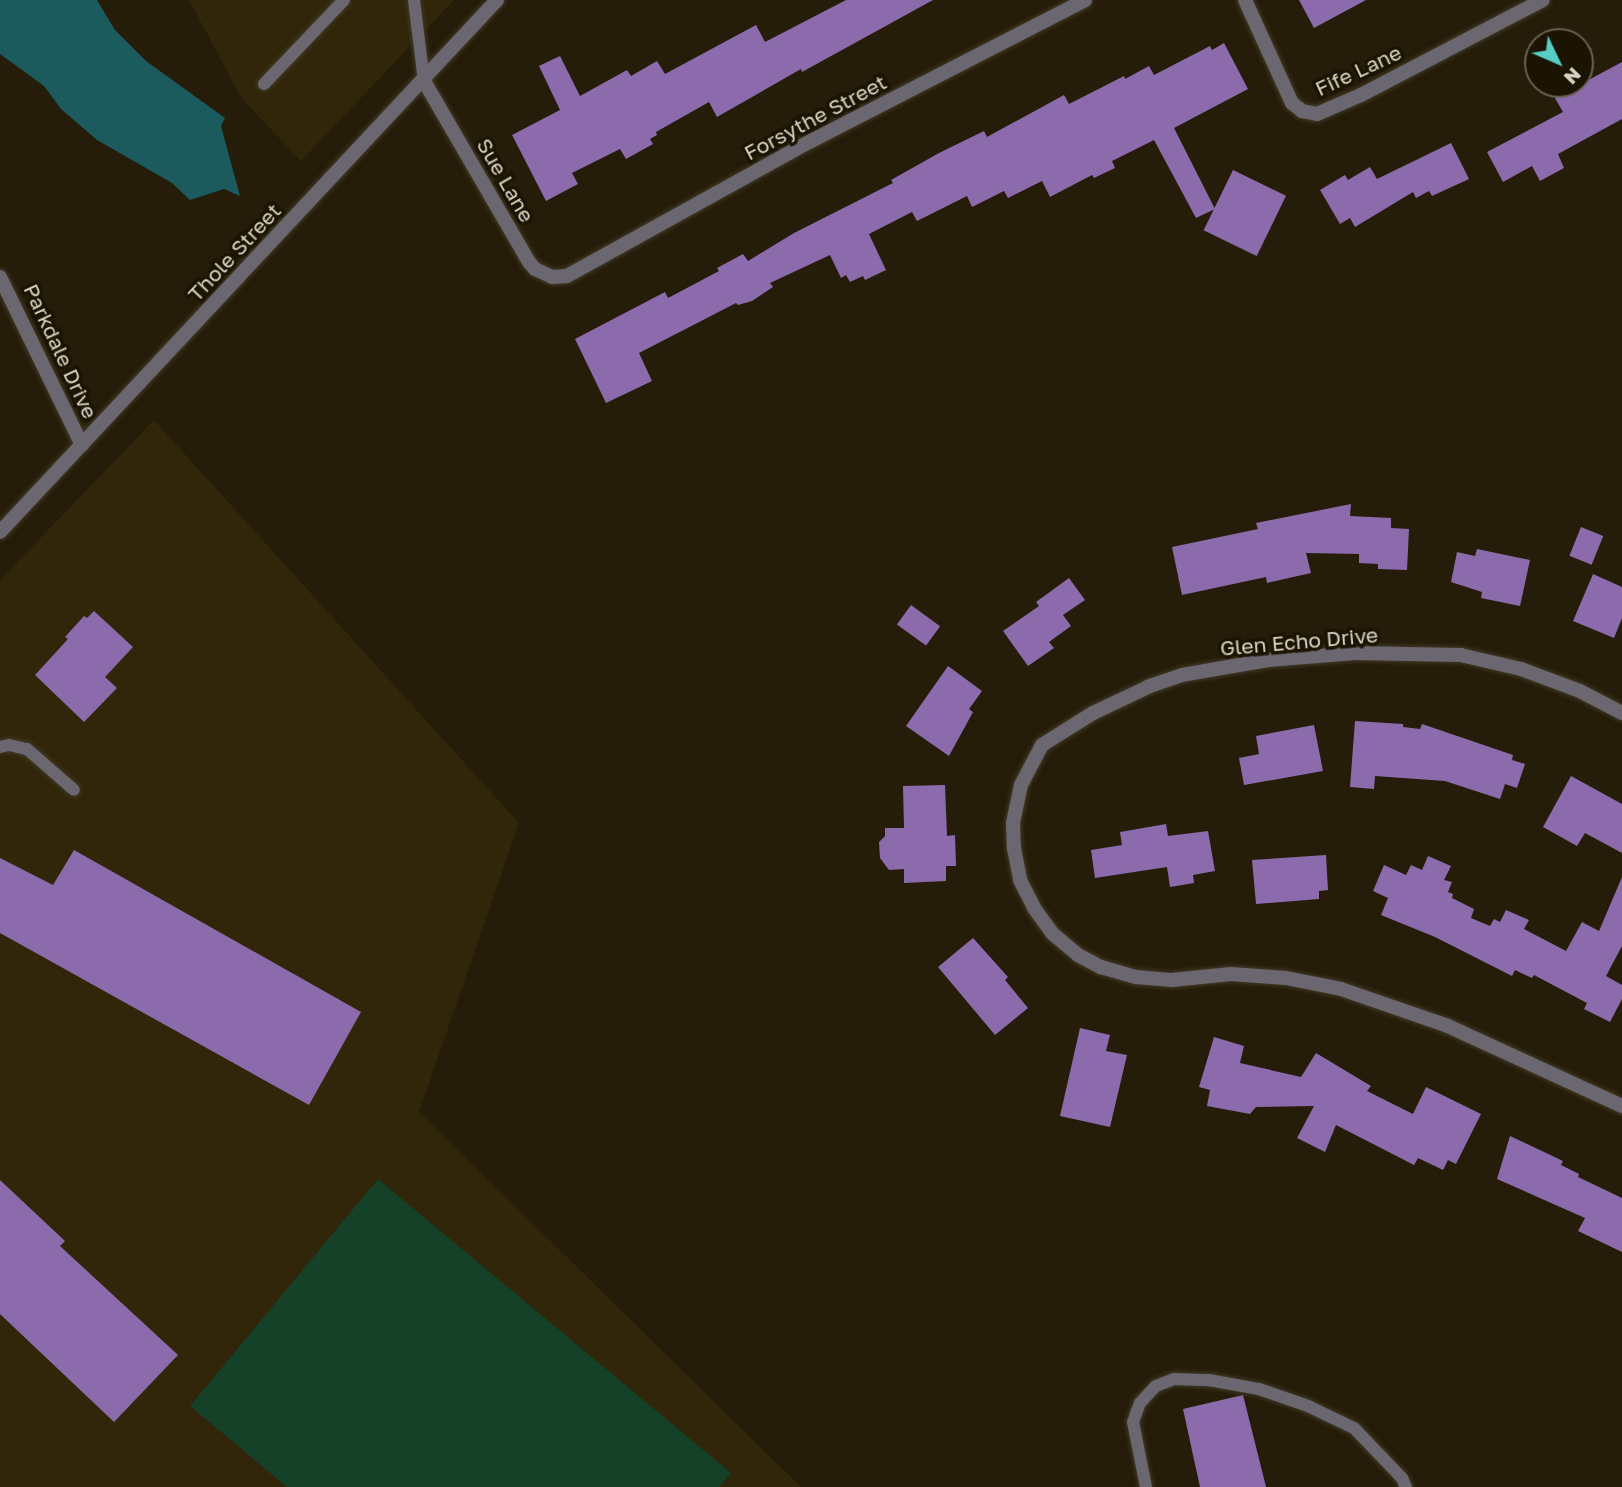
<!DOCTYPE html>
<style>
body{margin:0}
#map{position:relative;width:1622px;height:1487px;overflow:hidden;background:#251d09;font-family:"Golos Text",sans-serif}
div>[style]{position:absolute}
.built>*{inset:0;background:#31260a}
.green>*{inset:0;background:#144127}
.water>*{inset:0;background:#1b5a5d}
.building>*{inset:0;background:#8c6bad;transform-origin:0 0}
.roads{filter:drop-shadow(0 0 2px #423a27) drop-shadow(0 0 2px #423a27)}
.service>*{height:12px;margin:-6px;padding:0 6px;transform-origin:6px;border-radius:6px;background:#6b6770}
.minor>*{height:14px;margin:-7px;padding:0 7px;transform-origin:7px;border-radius:7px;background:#6b6770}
.tertiary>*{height:14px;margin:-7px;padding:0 7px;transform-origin:7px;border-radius:7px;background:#6b6770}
span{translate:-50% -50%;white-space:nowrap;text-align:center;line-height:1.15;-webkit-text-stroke:7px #1b1402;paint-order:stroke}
.street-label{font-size:21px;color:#d8d3c7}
.north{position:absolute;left:1524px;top:28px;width:70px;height:70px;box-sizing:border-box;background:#1b1402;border:2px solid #676051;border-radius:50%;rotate:134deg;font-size:19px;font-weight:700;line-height:28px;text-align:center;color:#d8d3c7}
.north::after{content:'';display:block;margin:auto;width:24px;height:32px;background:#56cec3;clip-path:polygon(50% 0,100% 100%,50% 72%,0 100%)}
</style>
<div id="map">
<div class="built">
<div style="clip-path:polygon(189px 0,454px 0,301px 161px,242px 99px)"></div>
<div style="clip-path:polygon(154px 420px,519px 823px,419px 1112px,801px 1487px,0 1487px,0 580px)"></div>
</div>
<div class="green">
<div style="clip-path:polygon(378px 1179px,731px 1473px,719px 1487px,287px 1487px,190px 1406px)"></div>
</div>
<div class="water">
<div style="clip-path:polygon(0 0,97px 0,115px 30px,146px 61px,225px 118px,221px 126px,240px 196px,224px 189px,190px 200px,172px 183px,97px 140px,61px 109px,44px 86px,0 54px)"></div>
</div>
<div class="building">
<div style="clip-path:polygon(846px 0,933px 0,802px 72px,801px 69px,717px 117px,709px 102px,656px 132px,657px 135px,650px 139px,653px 144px,626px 159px,620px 149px,572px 173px,578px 184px,546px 201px,512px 135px,560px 110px,539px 66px,560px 56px,580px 96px,627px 70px,631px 76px,657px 61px,665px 74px,756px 25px,765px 42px)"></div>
<div style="clip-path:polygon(1299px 0,1366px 0,1314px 28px)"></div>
<div style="clip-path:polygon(1224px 43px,1248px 89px,1174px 128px,1215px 209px,1196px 218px,1154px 140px,1112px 161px,1115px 168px,1094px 178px,1092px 175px,1050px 197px,1042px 181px,1008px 198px,1004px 191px,972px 207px,967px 196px,917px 221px,912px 212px,869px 234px,886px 270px,865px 280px,863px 276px,850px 282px,846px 275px,841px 278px,830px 255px,770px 283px,773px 287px,752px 301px,738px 305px,736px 303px,639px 353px,652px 381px,606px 403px,575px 339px,665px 292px,668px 298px,719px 271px,717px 268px,743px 254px,748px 261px,794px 233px,893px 183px,891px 180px,939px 153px,984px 131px,987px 137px,1064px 95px,1069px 104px,1124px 76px,1125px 79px,1149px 66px,1154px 75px,1210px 46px,1212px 50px)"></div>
<div style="clip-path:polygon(1622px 62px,1622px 119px,1558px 154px,1564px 168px,1540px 181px,1532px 166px,1503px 182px,1487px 152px,1563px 112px,1555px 98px)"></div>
<div style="clip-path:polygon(1451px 143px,1469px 179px,1432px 196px,1429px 191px,1416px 198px,1413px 192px,1355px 227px,1350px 218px,1340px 224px,1320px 190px,1345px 175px,1348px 180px,1370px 167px,1377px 179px)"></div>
<div style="left:1233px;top:170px;width:59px;height:67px;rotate:26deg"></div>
<div style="clip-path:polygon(1351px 504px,1350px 516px,1391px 518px,1391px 528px,1409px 529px,1407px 570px,1378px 569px,1378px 564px,1359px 563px,1359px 554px,1306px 553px,1311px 573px,1267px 583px,1266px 577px,1182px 595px,1172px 547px,1258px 529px,1256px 523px)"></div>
<div style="left:1581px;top:527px;width:24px;height:31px;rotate:22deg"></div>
<div style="clip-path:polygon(1477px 549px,1530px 560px,1520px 606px,1481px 598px,1482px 592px,1451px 582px,1457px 552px,1475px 556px)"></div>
<div style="clip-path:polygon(1593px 574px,1622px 587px,1622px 618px,1614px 638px,1573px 621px)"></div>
<div style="clip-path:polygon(1069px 578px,1085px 600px,1063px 615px,1071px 626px,1049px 642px,1054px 648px,1028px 666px,1003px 631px,1039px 606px,1036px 602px)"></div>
<div style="left:911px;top:605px;width:36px;height:24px;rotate:36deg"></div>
<div style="clip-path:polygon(94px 611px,133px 647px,105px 677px,117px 688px,84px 722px,35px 675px,68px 639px,65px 637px,84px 616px,87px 618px)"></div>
<div style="clip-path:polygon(948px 666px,982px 691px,969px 709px,973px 712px,949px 756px,906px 726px)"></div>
<div style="clip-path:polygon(1355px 721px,1403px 724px,1403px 727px,1420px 729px,1422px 724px,1513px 755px,1512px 760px,1525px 764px,1517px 788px,1505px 784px,1500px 799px,1445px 781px,1375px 776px,1374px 789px,1350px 787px)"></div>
<div style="clip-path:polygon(1314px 725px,1323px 771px,1244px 785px,1239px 758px,1259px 754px,1256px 736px)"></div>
<div style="clip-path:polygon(1571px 776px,1622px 804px,1622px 853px,1585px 833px,1577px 846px,1543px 827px)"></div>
<div style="clip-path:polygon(945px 785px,947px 836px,955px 835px,956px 866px,946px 866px,946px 881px,904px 883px,904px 869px,889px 870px,880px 858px,879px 842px,885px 836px,885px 828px,904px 828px,903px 786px)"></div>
<div style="clip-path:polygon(1166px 824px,1168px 836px,1208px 831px,1215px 871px,1193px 875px,1194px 883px,1170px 887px,1167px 867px,1095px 878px,1091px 850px,1122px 845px,1120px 832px)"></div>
<div style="clip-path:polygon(74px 850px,361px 1012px,309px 1105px,0 933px,0 858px,53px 885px)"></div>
<div style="clip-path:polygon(1326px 855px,1328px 890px,1319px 891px,1319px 899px,1256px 904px,1252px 860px)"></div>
<div style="clip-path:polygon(1428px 856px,1451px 866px,1444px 880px,1452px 882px,1448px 892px,1453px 894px,1452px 898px,1474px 909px,1471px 918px,1490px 926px,1494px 919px,1500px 922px,1506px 910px,1529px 920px,1524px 929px,1566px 951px,1582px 922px,1599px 931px,1622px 877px,1622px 946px,1606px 976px,1622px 985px,1622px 999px,1610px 1022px,1584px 1009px,1587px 1003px,1534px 975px,1532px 978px,1515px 970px,1512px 976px,1435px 937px,1381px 915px,1388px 898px,1373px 891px,1384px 865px,1406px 875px,1411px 865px,1422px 870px)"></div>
<div style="clip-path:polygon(973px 938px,1008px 977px,1005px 980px,1028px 1008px,995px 1035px,938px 967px)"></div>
<div style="clip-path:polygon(1080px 1028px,1110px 1035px,1106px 1051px,1127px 1055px,1110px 1127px,1060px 1116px)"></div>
<div style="clip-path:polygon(1214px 1037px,1244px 1046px,1240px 1063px,1301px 1077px,1316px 1053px,1371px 1086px,1367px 1091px,1413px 1114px,1426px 1087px,1481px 1114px,1456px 1164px,1448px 1160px,1443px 1170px,1418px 1158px,1414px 1165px,1336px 1125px,1325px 1152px,1297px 1138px,1314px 1106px,1256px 1107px,1250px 1114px,1207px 1106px,1210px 1090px,1199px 1087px)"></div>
<div style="clip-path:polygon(1510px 1136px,1563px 1161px,1561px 1165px,1579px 1174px,1578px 1177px,1622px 1198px,1622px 1252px,1578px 1231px,1585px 1218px,1497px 1179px)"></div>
<div style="clip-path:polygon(0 1180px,65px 1241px,60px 1246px,178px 1355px,114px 1422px,0 1314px)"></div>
<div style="clip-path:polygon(1243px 1395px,1266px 1487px,1200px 1487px,1183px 1409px)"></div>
</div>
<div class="roads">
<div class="service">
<div style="left:414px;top:0;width:82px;rotate:83deg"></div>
<div style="left:264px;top:84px;width:116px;rotate:-46.4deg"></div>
<div style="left:0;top:747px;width:9px;rotate:-13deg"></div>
<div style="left:9px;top:745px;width:18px;rotate:13deg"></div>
<div style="left:27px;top:749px;width:62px;rotate:41.1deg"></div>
<div style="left:1146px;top:1487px;width:66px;rotate:-101.3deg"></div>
<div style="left:1133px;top:1422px;width:20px;rotate:-70deg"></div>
<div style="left:1140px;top:1403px;width:23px;rotate:-47deg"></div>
<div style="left:1156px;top:1386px;width:19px;rotate:-21deg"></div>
<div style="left:1174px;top:1379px;width:35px;rotate:2deg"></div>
<div style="left:1209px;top:1380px;width:51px;rotate:10.2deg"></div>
<div style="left:1259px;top:1389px;width:52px;rotate:19.1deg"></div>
<div style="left:1308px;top:1406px;width:51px;rotate:25.6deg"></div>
<div style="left:1354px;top:1428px;width:69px;rotate:46.2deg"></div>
<div style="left:1402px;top:1478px;width:10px;rotate:66deg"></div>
</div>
<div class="minor">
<div style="left:1245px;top:0;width:113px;rotate:65.5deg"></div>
<div style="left:1292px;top:103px;width:13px;rotate:39deg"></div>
<div style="left:1302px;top:111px;width:15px;rotate:11deg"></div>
<div style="left:1317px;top:114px;width:48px;rotate:-23.4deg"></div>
<div style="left:1361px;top:95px;width:205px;rotate:-27.6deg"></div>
<div style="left:424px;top:81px;width:209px;rotate:59.9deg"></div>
<div style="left:529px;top:262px;width:9px;rotate:49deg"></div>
<div style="left:535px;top:269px;width:19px;rotate:25deg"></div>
<div style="left:552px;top:277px;width:15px;rotate:-4deg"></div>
<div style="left:567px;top:276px;width:279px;rotate:-29deg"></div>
<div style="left:811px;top:141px;width:308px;rotate:-27.2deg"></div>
<div style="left:0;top:277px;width:187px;rotate:64deg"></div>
<div style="left:1622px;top:713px;width:47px;rotate:-152.4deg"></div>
<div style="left:1580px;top:691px;width:63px;rotate:-159.6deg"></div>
<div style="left:1521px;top:669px;width:62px;rotate:-166.9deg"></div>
<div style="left:1461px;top:655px;width:106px;rotate:-178.9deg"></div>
<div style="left:1355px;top:653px;width:87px;rotate:175.4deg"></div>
<div style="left:1268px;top:660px;width:87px;rotate:170.1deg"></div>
<div style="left:1182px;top:675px;width:36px;rotate:161deg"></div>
<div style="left:1148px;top:687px;width:61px;rotate:154.7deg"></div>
<div style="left:1093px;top:713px;width:60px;rotate:147.9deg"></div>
<div style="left:1042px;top:745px;width:45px;rotate:117.7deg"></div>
<div style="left:1021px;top:785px;width:39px;rotate:102deg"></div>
<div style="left:1013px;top:823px;width:25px;rotate:88deg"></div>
<div style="left:1014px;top:848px;width:33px;rotate:79deg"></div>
<div style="left:1020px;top:880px;width:31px;rotate:63deg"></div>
<div style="left:1034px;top:908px;width:32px;rotate:54deg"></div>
<div style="left:1053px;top:934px;width:33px;rotate:40deg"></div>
<div style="left:1078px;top:955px;width:26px;rotate:28deg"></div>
<div style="left:1101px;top:967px;width:36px;rotate:16deg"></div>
<div style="left:1136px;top:977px;width:36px;rotate:5deg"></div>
<div style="left:1172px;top:980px;width:59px;rotate:-5.8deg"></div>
<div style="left:1231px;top:974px;width:55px;rotate:4.2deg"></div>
<div style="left:1286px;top:978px;width:56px;rotate:11.3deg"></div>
<div style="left:1341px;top:989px;width:113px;rotate:19.1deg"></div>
<div style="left:1448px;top:1026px;width:192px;rotate:24.7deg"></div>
</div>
<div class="tertiary">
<div style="left:0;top:532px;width:728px;rotate:-46.95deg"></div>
</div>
</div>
<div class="street-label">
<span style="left:1358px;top:70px;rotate:-25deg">Fife Lane</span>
<span style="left:815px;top:117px;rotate:-28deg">Forsythe Street</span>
<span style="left:506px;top:180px;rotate:60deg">Sue Lane</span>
<span style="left:234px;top:252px;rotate:-47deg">Thole Street</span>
<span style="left:61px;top:351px;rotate:65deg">Parkdale Drive</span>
<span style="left:1299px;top:641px;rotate:-5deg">Glen Echo Drive</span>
</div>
<div class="north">N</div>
</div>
